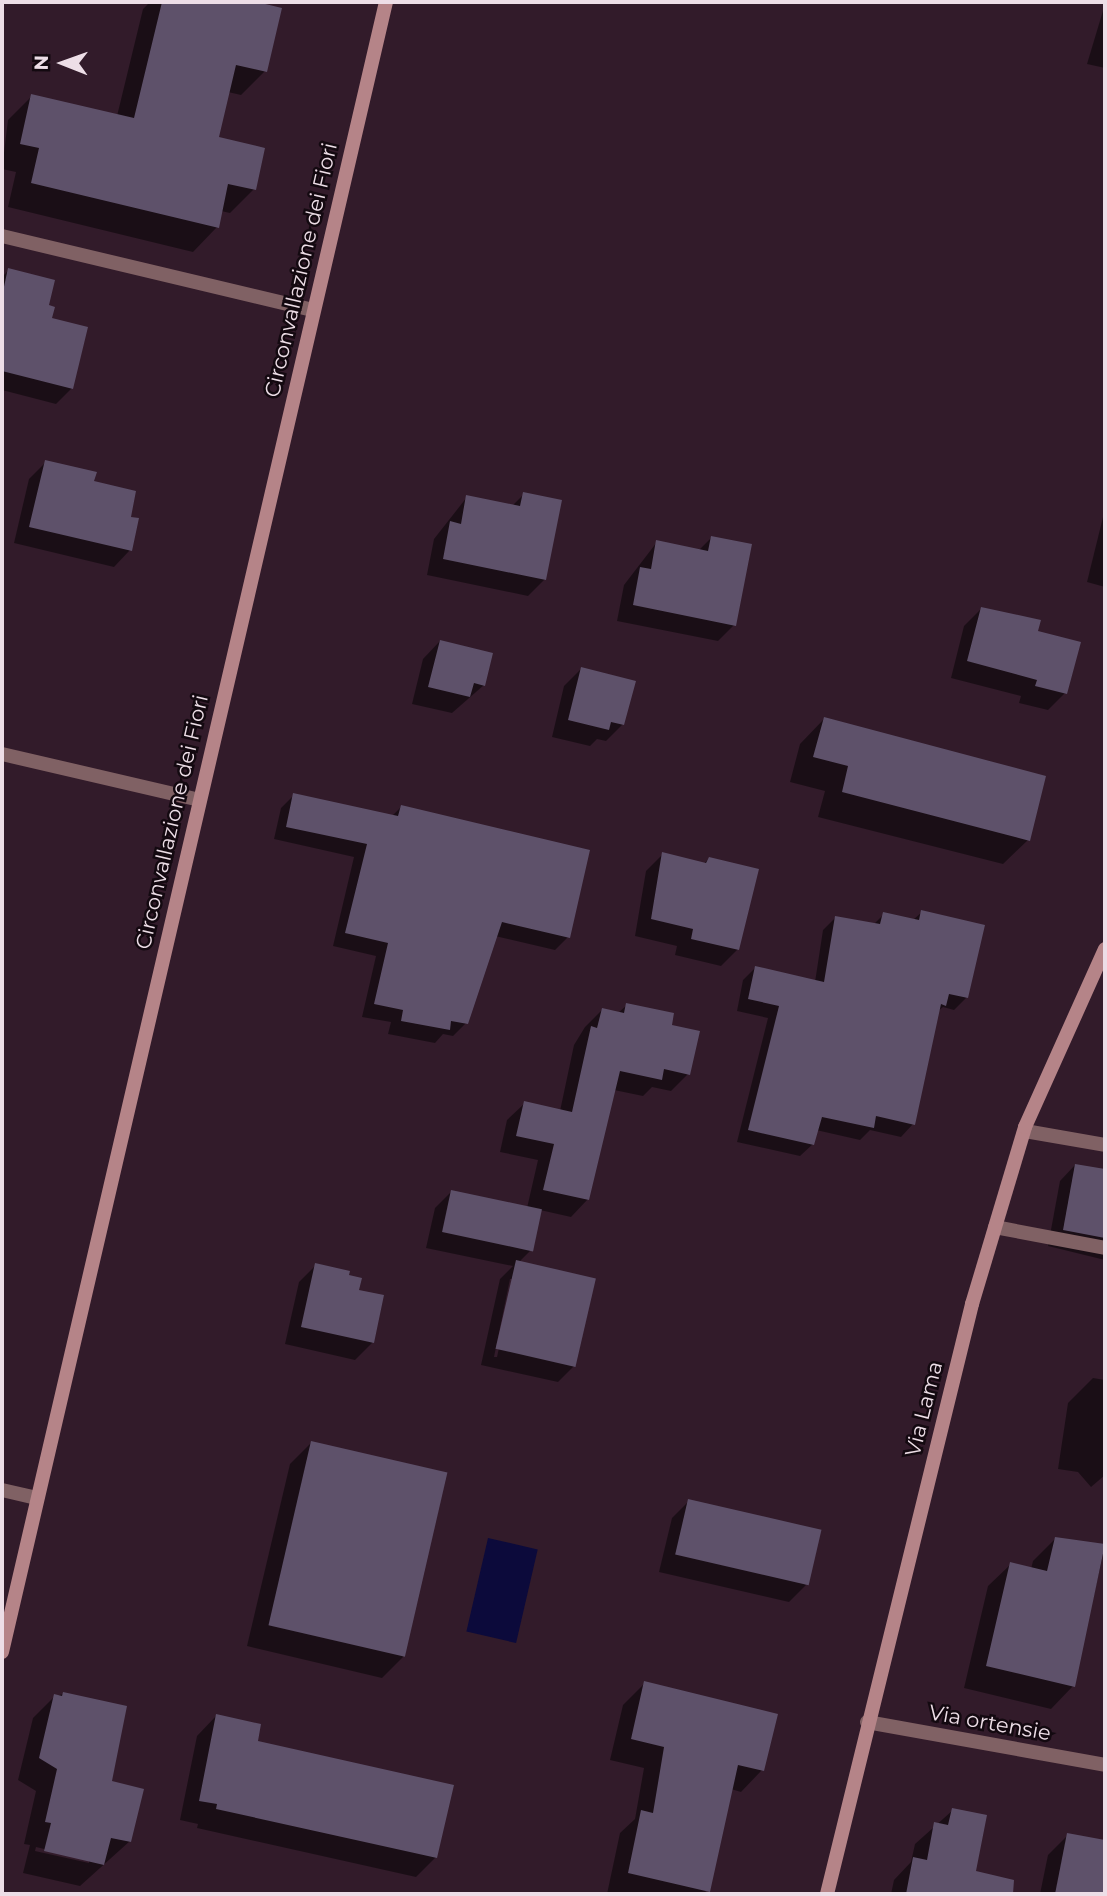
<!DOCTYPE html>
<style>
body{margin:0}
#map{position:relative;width:1107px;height:1896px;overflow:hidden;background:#321b2a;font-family:Montserrat,sans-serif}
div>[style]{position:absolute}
.water>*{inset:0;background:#0c0a3b;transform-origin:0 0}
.shadow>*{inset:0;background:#0007}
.building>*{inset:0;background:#5e516a;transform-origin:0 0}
.street>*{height:14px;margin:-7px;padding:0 7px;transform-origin:7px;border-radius:7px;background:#806164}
.secondary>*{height:14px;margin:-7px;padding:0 7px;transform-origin:7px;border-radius:7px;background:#b58488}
span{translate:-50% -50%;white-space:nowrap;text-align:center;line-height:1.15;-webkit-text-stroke:5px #130910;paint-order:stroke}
.street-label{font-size:21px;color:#eddee7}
.frame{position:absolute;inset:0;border:4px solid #eddee7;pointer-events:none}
.north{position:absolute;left:28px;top:28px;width:70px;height:70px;-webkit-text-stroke:5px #130910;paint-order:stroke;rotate:271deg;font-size:19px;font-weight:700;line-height:28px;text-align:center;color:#eddee7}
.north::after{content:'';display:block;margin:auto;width:24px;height:32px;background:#eddee7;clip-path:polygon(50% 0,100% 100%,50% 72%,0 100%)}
</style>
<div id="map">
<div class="water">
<div style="left:488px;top:1538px;width:51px;height:96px;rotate:13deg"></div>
</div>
<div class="shadow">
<div style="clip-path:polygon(150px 2px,245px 2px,280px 9px,265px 71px,241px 95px,228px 92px,217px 139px,254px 189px,230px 213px,221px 211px,217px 227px,193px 252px,8px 207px,16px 172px,2px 169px,8px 120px,32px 96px,117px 116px,143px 9px)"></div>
<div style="clip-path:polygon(1105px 4px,1105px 68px,1087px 64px)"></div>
<div style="clip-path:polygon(9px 270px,47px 306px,72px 388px,56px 404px,2px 390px,2px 277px)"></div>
<div style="clip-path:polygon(46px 462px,92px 482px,129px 518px,130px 550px,114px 567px,14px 543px,29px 479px)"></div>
<div style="clip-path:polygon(524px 494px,545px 579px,528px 596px,427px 575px,434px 539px,467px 497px,512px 506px)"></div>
<div style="clip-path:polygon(1105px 509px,1105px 587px,1087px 582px)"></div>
<div style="clip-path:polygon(711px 538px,734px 625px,718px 641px,617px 621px,624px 585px,657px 542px,698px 551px)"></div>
<div style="clip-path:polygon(981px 609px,1036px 632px,1065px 693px,1048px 710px,1019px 703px,1021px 696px,951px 678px,964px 626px)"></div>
<div style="clip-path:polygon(440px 641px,484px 685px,452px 713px,412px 704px,423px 659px)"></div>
<div style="clip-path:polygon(581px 669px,623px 724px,606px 741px,597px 739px,590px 746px,552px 737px,564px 686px)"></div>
<div style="clip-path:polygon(824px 719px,1028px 840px,1003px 864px,818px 817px,825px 791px,790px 782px,800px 744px)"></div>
<div style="clip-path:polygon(294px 795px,392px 816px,401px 807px,568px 937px,555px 950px,495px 936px,466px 1023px,453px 1036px,443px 1034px,435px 1043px,388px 1034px,391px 1022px,362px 1017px,376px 956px,333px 946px,354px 857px,274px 839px,281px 808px)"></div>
<div style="clip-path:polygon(663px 854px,704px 864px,709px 858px,738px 949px,721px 966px,675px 955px,677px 946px,635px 936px,646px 871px)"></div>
<div style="clip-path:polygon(922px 912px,966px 998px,954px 1010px,943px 1007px,937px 1012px,913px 1124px,901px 1137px,870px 1130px,860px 1140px,816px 1130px,813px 1144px,800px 1156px,737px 1142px,768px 1018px,737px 1011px,743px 980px,755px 968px,815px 982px,823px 930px,835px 918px,873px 925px,884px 914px,913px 920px)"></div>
<div style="clip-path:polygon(evenodd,627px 1005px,670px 1026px,688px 1074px,671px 1091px,652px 1087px,643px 1096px,614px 1090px,588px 1199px,571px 1217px,540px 1210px,530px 1251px,519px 1262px,575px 1365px,558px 1382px,481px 1365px,500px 1279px,513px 1266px,426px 1248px,435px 1208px,451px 1192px,527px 1208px,538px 1160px,500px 1152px,507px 1120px,525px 1103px,560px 1111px,574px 1045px,585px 1027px,602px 1010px,618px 1013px,627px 1005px,510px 1279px,514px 1279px,497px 1357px,494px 1357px,510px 1279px)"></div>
<div style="clip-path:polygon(1075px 1165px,1105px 1171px,1105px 1260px,1048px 1246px,1060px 1181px)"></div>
<div style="clip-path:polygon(316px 1265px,357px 1291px,382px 1297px,372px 1343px,355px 1360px,285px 1344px,299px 1282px)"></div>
<div style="clip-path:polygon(1093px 1378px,1105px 1380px,1105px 1475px,1091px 1487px,1078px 1472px,1058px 1469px,1068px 1403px)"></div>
<div style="clip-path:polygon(311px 1443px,403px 1657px,382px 1678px,247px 1646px,290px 1464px)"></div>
<div style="clip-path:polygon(689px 1501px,806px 1585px,789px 1602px,659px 1572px,672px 1518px)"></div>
<div style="clip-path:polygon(1056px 1538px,1105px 1546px,1073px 1686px,1051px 1709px,964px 1688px,988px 1586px,1011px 1564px,1031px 1569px,1033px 1561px)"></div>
<div style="clip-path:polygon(645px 1683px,762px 1770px,741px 1792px,731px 1789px,705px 1894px,607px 1894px,620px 1833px,635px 1819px,644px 1768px,610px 1760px,623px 1705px)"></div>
<div style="clip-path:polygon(evenodd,64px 1694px,110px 1783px,130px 1841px,80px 1886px,23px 1873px,30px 1845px,24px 1844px,36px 1791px,18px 1780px,33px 1718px,55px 1696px,64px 1694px,36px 1847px,89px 1860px,89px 1863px,35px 1851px,36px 1847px)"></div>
<div style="clip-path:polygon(216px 1716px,256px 1742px,436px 1857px,416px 1877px,197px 1828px,198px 1824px,180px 1820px,197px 1736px)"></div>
<div style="clip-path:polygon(953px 1810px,985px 1816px,970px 1894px,891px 1894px,894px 1880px,911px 1862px,915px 1844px)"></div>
<div style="clip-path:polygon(1068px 1835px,1105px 1842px,1105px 1894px,1040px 1894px,1048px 1855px)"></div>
</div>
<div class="building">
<div style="clip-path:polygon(162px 2px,257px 2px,282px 8px,267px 72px,236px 65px,219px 137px,265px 148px,256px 190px,228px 184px,219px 228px,31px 183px,39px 148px,20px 144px,31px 94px,134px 118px)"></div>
<div style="clip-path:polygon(8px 268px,55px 280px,49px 305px,55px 307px,52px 318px,88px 327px,73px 389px,2px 371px,2px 296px)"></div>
<div style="clip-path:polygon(45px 460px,97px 472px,94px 481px,136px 491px,131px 517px,139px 518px,132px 551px,29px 527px)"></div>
<div style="clip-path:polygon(523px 492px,562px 500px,546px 580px,443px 559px,450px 521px,461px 524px,466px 495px,520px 506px)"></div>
<div style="clip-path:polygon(711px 536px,752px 544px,736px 626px,633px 605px,640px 567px,651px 569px,656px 540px,708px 551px)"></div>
<div style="clip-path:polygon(981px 607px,1041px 620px,1038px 631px,1081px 642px,1067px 694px,1035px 686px,1037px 680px,967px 661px)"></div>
<div style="clip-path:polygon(440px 640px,493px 653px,485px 686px,474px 683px,470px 697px,428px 687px)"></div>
<div style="clip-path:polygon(581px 667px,636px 681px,624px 725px,611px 722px,609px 730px,568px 720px)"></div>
<div style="clip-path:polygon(824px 717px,1046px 776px,1030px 841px,842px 792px,848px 766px,813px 757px)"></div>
<div style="clip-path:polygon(293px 793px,398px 816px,401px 805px,590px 850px,570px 938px,502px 922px,468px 1024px,451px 1021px,450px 1030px,401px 1021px,403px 1010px,374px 1004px,388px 943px,345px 933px,367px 844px,286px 827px)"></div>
<div style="clip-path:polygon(662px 852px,706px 863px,709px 857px,759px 869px,739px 950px,691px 939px,693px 929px,651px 919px)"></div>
<div style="clip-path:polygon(921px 910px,985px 925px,968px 998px,949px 994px,946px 1006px,941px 1004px,915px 1125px,876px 1116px,874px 1128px,822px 1117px,814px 1145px,748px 1130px,779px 1006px,748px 999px,755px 966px,824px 982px,835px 916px,880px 924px,883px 912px,919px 920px)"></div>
<div style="clip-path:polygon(626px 1003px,674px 1013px,672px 1025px,700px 1031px,690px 1075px,664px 1069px,662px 1080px,620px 1071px,589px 1200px,543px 1190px,554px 1144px,516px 1136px,524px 1101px,572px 1112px,591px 1026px,597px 1028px,602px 1008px,624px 1013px)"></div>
<div style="clip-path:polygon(1075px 1164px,1105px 1169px,1105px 1238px,1063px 1230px)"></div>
<div style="left:451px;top:1190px;width:93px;height:43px;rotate:12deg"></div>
<div style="left:516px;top:1260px;width:82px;height:91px;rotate:13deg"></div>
<div style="clip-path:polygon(315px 1263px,350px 1271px,349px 1275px,362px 1278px,359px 1290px,384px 1295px,374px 1343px,301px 1327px)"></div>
<div style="left:311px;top:1441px;width:140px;height:189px;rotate:13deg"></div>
<div style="left:688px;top:1499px;width:137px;height:57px;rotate:13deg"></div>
<div style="clip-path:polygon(1055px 1537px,1105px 1544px,1075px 1687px,986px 1666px,1010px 1562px,1047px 1571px)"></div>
<div style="clip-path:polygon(644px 1681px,778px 1714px,764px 1771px,738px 1765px,710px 1892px,628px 1873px,641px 1810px,653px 1813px,664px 1747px,631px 1739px)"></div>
<div style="clip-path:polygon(63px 1692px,127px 1706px,112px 1781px,144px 1789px,131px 1842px,111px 1838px,104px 1865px,44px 1851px,51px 1823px,45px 1822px,57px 1769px,39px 1758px,54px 1694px,62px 1696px)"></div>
<div style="clip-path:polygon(216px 1714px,261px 1724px,258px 1741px,454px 1785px,437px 1858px,216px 1809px,217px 1804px,199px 1801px)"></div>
<div style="clip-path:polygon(952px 1808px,987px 1815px,976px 1871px,1014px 1880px,1013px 1894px,906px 1894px,913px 1857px,927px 1860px,934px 1822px,948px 1825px)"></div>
<div style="clip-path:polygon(1067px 1833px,1105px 1840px,1105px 1894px,1055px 1894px)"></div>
</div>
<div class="street">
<div style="left:2px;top:236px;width:320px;rotate:13.4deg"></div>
<div style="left:2px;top:754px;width:202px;rotate:13.1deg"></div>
<div style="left:1025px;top:1131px;width:81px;rotate:9.9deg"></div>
<div style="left:995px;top:1227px;width:112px;rotate:10.8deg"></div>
<div style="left:2px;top:1490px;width:35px;rotate:13deg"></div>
<div style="left:867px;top:1722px;width:242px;rotate:10.2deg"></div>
</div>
<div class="secondary">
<div style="left:2px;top:1652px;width:1694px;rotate:-76.9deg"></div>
<div style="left:827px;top:1894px;width:608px;rotate:-76.19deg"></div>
<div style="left:972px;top:1304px;width:185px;rotate:-73.3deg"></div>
<div style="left:1025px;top:1127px;width:195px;rotate:-65.8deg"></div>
</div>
<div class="street-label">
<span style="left:301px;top:270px;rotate:-77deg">Circonvallazione dei Fiori</span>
<span style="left:172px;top:822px;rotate:-77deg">Circonvallazione dei Fiori</span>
<span style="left:924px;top:1409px;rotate:-76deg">Via Lama</span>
<span style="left:990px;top:1723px;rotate:10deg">Via ortensie</span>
</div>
<div class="frame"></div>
<div class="north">N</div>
</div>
